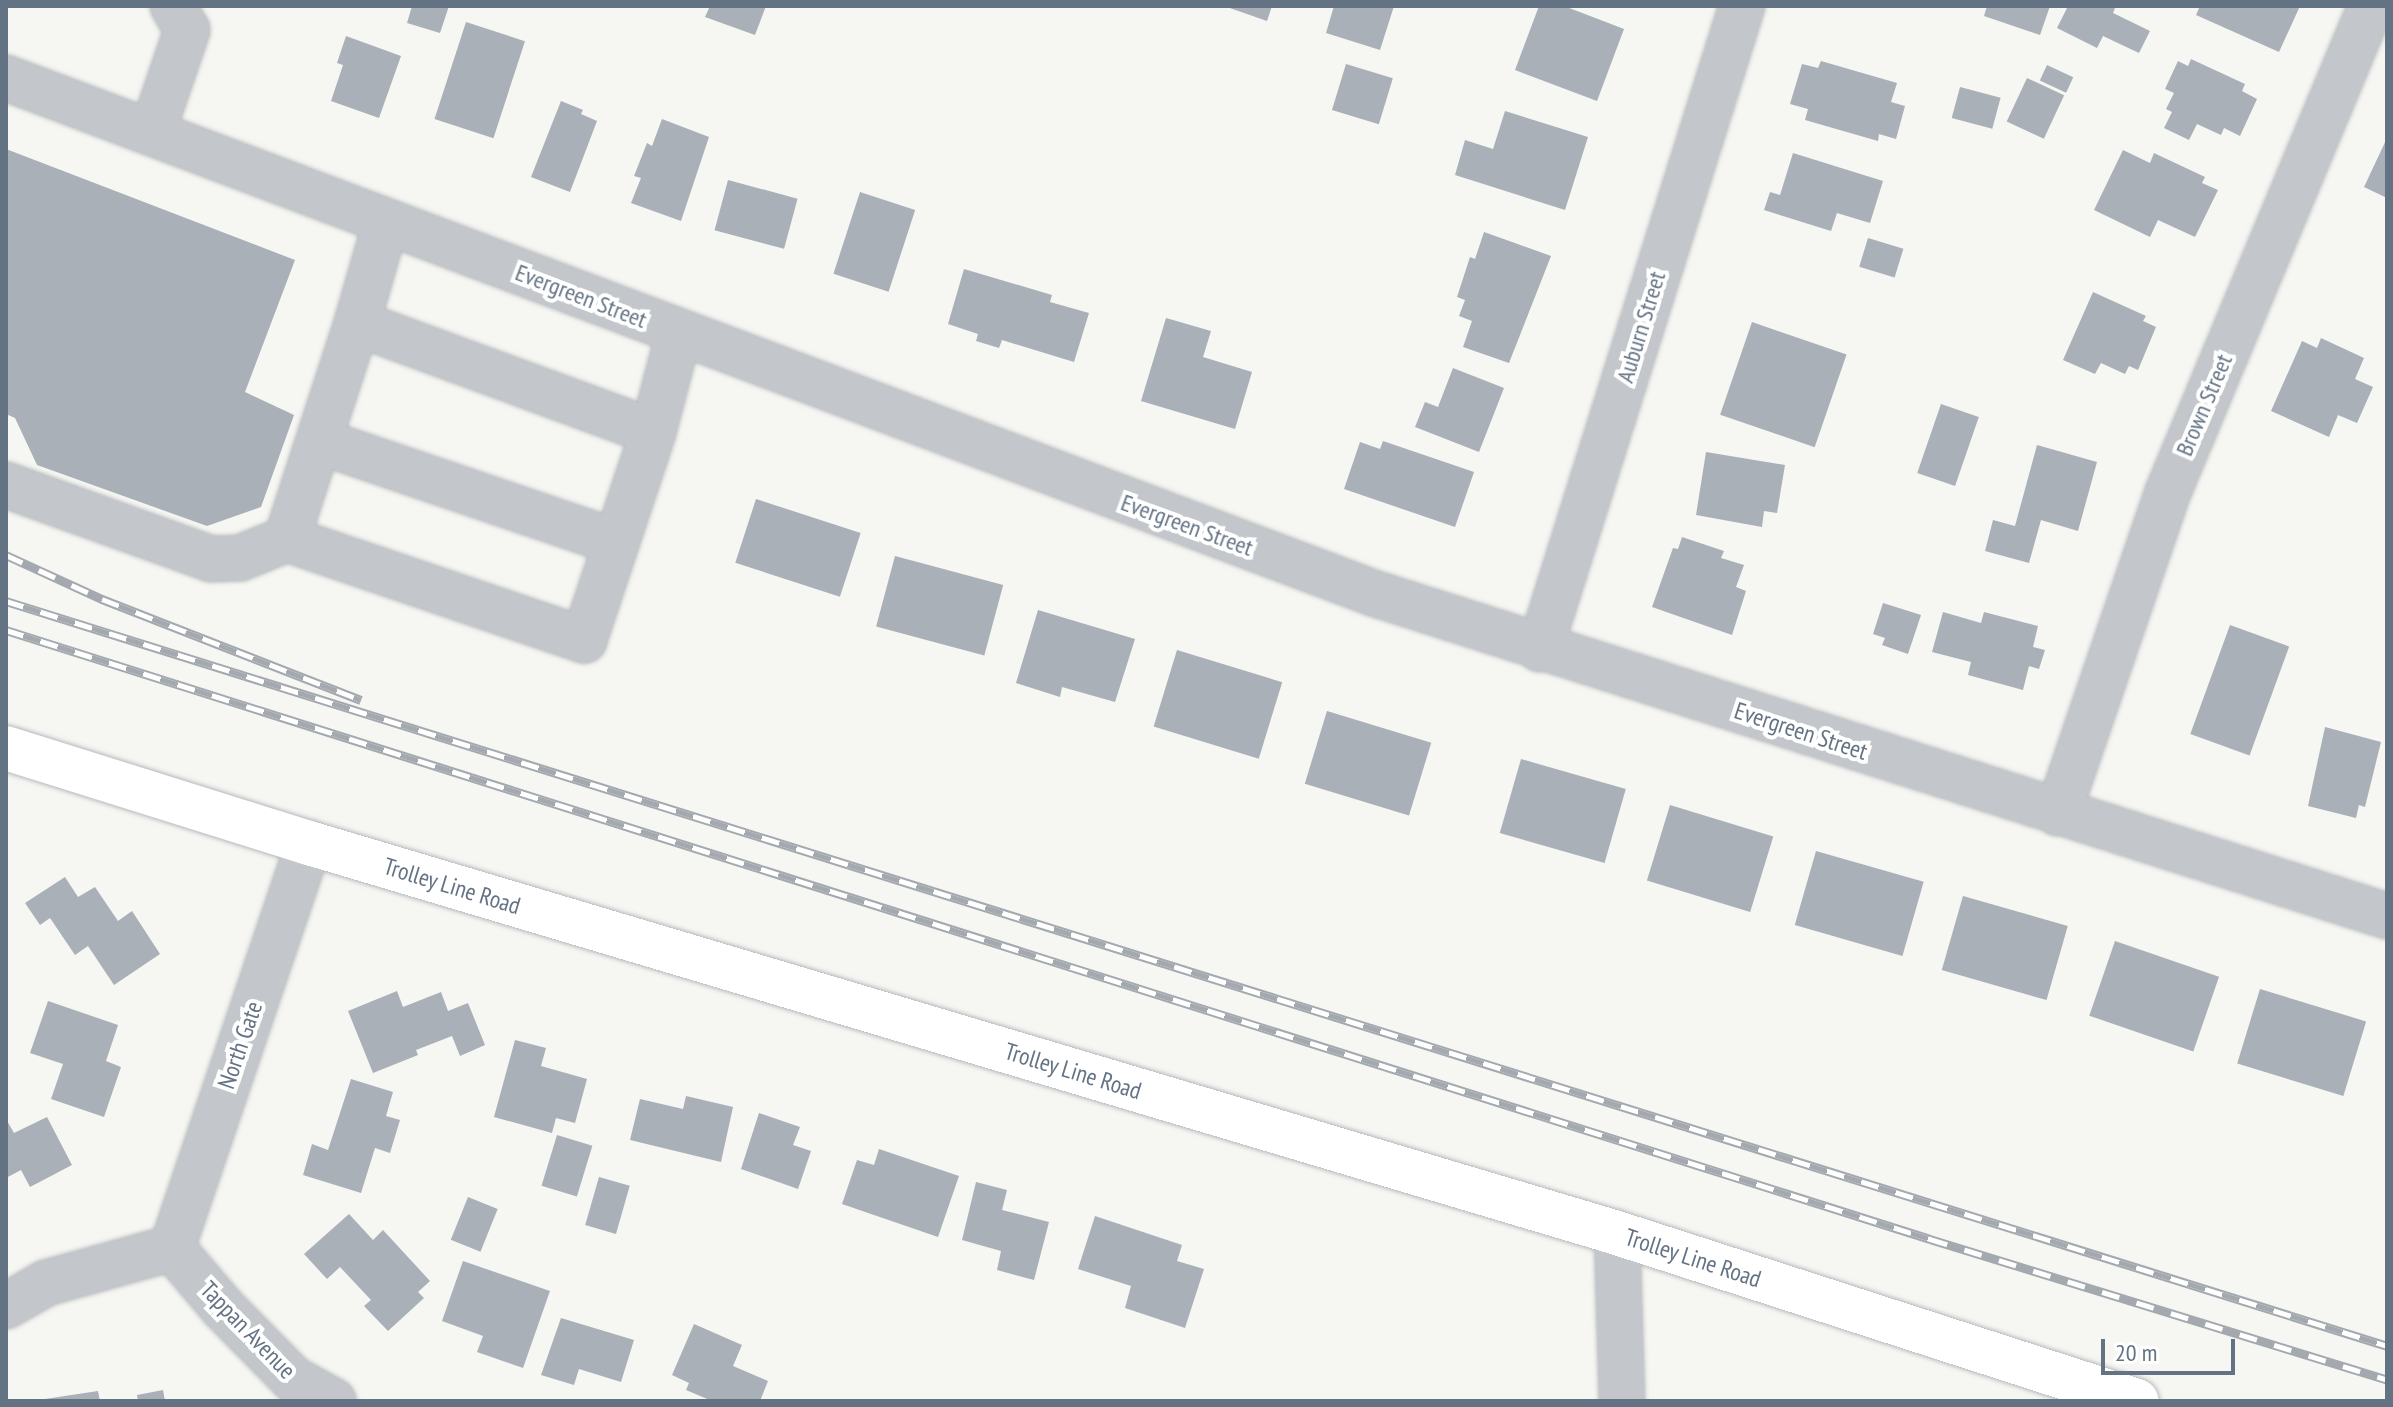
<!DOCTYPE html>
<style>
body{margin:0}
#map{position:relative;width:2393px;height:1407px;overflow:hidden;background:#f6f6f2;font-family:"PT Sans Narrow",sans-serif}
div>[style]{position:absolute}
.building>*{inset:0;background:#a9b0b7;transform-origin:0 0}
.roads{filter:drop-shadow(0 0 2px #b6babe) drop-shadow(0 0 2px #b6babe)}
.minor>*{height:44px;margin:-22px;padding:0 22px;transform-origin:22px;border-radius:22px;background:#c3c6ca}
.major>*{height:44px;margin:-22px;padding:0 22px;transform-origin:22px;border-radius:22px;background:#fff}
.rail>*{height:9px;margin-top:-4.5px;transform-origin:0;background:repeating-linear-gradient(90deg,#fff 0 18px,#a3a9af 0 36px);box-sizing:border-box;border-block:2px solid #a3a9af}
span{translate:-50% -50%;white-space:nowrap;text-align:center;line-height:1.15;-webkit-text-stroke:8px #fff;paint-order:stroke}
.street-label{font-size:24px;color:#647384}
.frame{position:absolute;inset:0;border:8px solid #647384;pointer-events:none}
.scale{position:absolute;left:2101px;top:1339px;width:134px;height:36px;box-sizing:border-box;border:4px solid #647384;border-top:0;padding-left:10px;font-size:24px;line-height:28px;white-space:nowrap;color:#647384;-webkit-text-stroke:6px #fff;paint-order:stroke}
</style>
<div id="map">
<div class="building">
<div style="clip-path:polygon(412px 6px,449px 6px,440px 33px,407px 23px)"></div>
<div style="clip-path:polygon(710px 6px,766px 6px,755px 35px,705px 17px)"></div>
<div style="clip-path:polygon(1224px 6px,1272px 6px,1267px 21px)"></div>
<div style="clip-path:polygon(1334px 6px,1394px 6px,1380px 50px,1326px 33px)"></div>
<div style="clip-path:polygon(1539px 6px,1564px 6px,1624px 29px,1597px 101px,1515px 70px)"></div>
<div style="clip-path:polygon(1987px 6px,2050px 6px,2040px 35px,1984px 16px)"></div>
<div style="clip-path:polygon(2068px 6px,2111px 6px,2115px 8px,2113px 13px,2150px 31px,2139px 53px,2103px 36px,2097px 48px,2057px 28px)"></div>
<div style="clip-path:polygon(2200px 6px,2300px 6px,2279px 52px,2196px 15px)"></div>
<div style="left:466px;top:22px;width:62px;height:102px;rotate:18deg"></div>
<div style="clip-path:polygon(346px 36px,401px 56px,379px 118px,331px 101px,343px 65px,337px 63px)"></div>
<div style="clip-path:polygon(2191px 59px,2245px 84px,2242px 91px,2257px 99px,2240px 136px,2224px 128px,2221px 135px,2197px 124px,2189px 140px,2164px 128px,2172px 112px,2166px 109px,2174px 93px,2165px 89px,2178px 61px,2188px 66px)"></div>
<div style="clip-path:polygon(1821px 61px,1897px 83px,1891px 102px,1905px 106px,1896px 139px,1879px 134px,1878px 141px,1805px 120px,1808px 109px,1790px 104px,1802px 64px,1818px 68px)"></div>
<div style="left:1346px;top:64px;width:49px;height:48px;rotate:17deg"></div>
<div style="left:2047px;top:65px;width:29px;height:17px;rotate:25deg"></div>
<div style="left:2027px;top:78px;width:41px;height:48px;rotate:25deg"></div>
<div style="left:1960px;top:87px;width:42px;height:32px;rotate:15deg"></div>
<div style="clip-path:polygon(561px 101px,583px 110px,581px 114px,597px 121px,570px 192px,531px 177px)"></div>
<div style="clip-path:polygon(1505px 111px,1588px 137px,1565px 210px,1455px 175px,1465px 140px,1493px 149px)"></div>
<div style="clip-path:polygon(662px 119px,709px 137px,681px 221px,631px 203px,641px 178px,634px 176px,647px 143px,652px 146px)"></div>
<div style="clip-path:polygon(2387px 138px,2387px 198px,2364px 187px)"></div>
<div style="clip-path:polygon(6px 149px,295px 260px,245px 392px,294px 415px,261px 507px,207px 526px,37px 465px,15px 418px,6px 414px)"></div>
<div style="clip-path:polygon(2123px 150px,2150px 163px,2154px 153px,2205px 177px,2202px 183px,2218px 190px,2195px 237px,2158px 220px,2150px 237px,2094px 210px)"></div>
<div style="clip-path:polygon(1793px 153px,1883px 181px,1870px 223px,1837px 213px,1831px 231px,1764px 210px,1770px 192px,1780px 195px)"></div>
<div style="left:728px;top:180px;width:72px;height:52px;rotate:15deg"></div>
<div style="left:860px;top:192px;width:58px;height:86px;rotate:18deg"></div>
<div style="clip-path:polygon(1484px 232px,1551px 256px,1509px 363px,1463px 347px,1472px 321px,1459px 316px,1465px 300px,1457px 297px,1470px 257px,1475px 259px)"></div>
<div style="left:1868px;top:238px;width:37px;height:30px;rotate:17deg"></div>
<div style="clip-path:polygon(964px 269px,1052px 295px,1050px 302px,1089px 313px,1074px 362px,1002px 340px,999px 348px,976px 341px,978px 334px,948px 324px)"></div>
<div style="clip-path:polygon(2093px 292px,2146px 316px,2143px 321px,2156px 327px,2138px 370px,2129px 366px,2125px 374px,2101px 363px,2095px 374px,2063px 360px)"></div>
<div style="clip-path:polygon(1166px 318px,1211px 331px,1203px 357px,1252px 372px,1235px 429px,1141px 401px)"></div>
<div style="left:1752px;top:322px;width:100px;height:98px;rotate:19deg"></div>
<div style="clip-path:polygon(2321px 338px,2364px 358px,2355px 379px,2373px 387px,2357px 423px,2338px 415px,2329px 437px,2271px 411px,2302px 341px,2317px 348px)"></div>
<div style="clip-path:polygon(1453px 368px,1504px 388px,1479px 452px,1415px 427px,1425px 402px,1438px 407px)"></div>
<div style="left:1941px;top:404px;width:40px;height:73px;rotate:19deg"></div>
<div style="clip-path:polygon(1383px 441px,1474px 472px,1455px 527px,1344px 489px,1360px 442px,1380px 449px)"></div>
<div style="clip-path:polygon(2037px 445px,2097px 462px,2078px 531px,2041px 520px,2029px 563px,1985px 551px,1993px 520px,2015px 526px)"></div>
<div style="clip-path:polygon(1706px 452px,1785px 465px,1777px 513px,1764px 511px,1762px 527px,1696px 515px)"></div>
<div style="left:756px;top:499px;width:110px;height:67px;rotate:18deg"></div>
<div style="clip-path:polygon(1682px 537px,1724px 551px,1721px 558px,1744px 565px,1736px 587px,1746px 591px,1732px 635px,1652px 607px,1673px 548px,1678px 549px)"></div>
<div style="left:895px;top:556px;width:112px;height:73px;rotate:15deg"></div>
<div style="clip-path:polygon(1883px 603px,1921px 615px,1908px 654px,1882px 645px,1885px 638px,1873px 634px)"></div>
<div style="clip-path:polygon(1038px 610px,1135px 639px,1115px 702px,1062px 687px,1060px 697px,1016px 683px)"></div>
<div style="clip-path:polygon(1943px 612px,1981px 623px,1984px 612px,2038px 626px,2033px 647px,2045px 650px,2039px 669px,2029px 666px,2023px 690px,1968px 675px,1971px 662px,1932px 652px)"></div>
<div style="left:2230px;top:625px;width:63px;height:116px;rotate:20deg"></div>
<div style="left:1177px;top:650px;width:110px;height:80px;rotate:17deg"></div>
<div style="left:1327px;top:711px;width:109px;height:76px;rotate:17deg"></div>
<div style="clip-path:polygon(2325px 727px,2381px 742px,2365px 807px,2359px 805px,2356px 818px,2308px 806px)"></div>
<div style="left:1521px;top:759px;width:109px;height:77px;rotate:16deg"></div>
<div style="left:1670px;top:805px;width:108px;height:79px;rotate:17deg"></div>
<div style="left:1816px;top:851px;width:112px;height:77px;rotate:16deg"></div>
<div style="clip-path:polygon(65px 877px,78px 897px,95px 887px,118px 921px,132px 911px,160px 954px,114px 985px,88px 946px,75px 955px,50px 918px,40px 925px,25px 903px)"></div>
<div style="left:1963px;top:896px;width:109px;height:77px;rotate:16deg"></div>
<div style="left:2115px;top:941px;width:110px;height:79px;rotate:19deg"></div>
<div style="left:2260px;top:989px;width:111px;height:78px;rotate:17deg"></div>
<div style="clip-path:polygon(397px 991px,403px 1007px,441px 992px,448px 1011px,468px 1003px,485px 1045px,460px 1056px,452px 1036px,416px 1050px,418px 1055px,373px 1073px,348px 1011px)"></div>
<div style="clip-path:polygon(48px 1001px,118px 1025px,106px 1061px,121px 1067px,104px 1117px,51px 1099px,63px 1064px,30px 1053px)"></div>
<div style="clip-path:polygon(515px 1040px,546px 1048px,541px 1066px,587px 1079px,575px 1123px,556px 1118px,552px 1133px,494px 1117px)"></div>
<div style="clip-path:polygon(351px 1079px,393px 1092px,386px 1116px,400px 1120px,390px 1153px,375px 1148px,361px 1193px,303px 1175px,312px 1144px,328px 1150px)"></div>
<div style="clip-path:polygon(686px 1096px,733px 1107px,721px 1162px,630px 1140px,640px 1099px,683px 1109px)"></div>
<div style="clip-path:polygon(759px 1113px,800px 1127px,793px 1145px,811px 1151px,798px 1189px,741px 1169px)"></div>
<div style="clip-path:polygon(47px 1117px,72px 1165px,30px 1187px,21px 1170px,6px 1178px,6px 1119px,14px 1133px)"></div>
<div style="left:557px;top:1135px;width:37px;height:53px;rotate:17deg"></div>
<div style="clip-path:polygon(879px 1149px,959px 1176px,938px 1237px,842px 1204px,857px 1160px,874px 1165px)"></div>
<div style="left:599px;top:1177px;width:32px;height:50px;rotate:16deg"></div>
<div style="clip-path:polygon(976px 1182px,1007px 1190px,1002px 1210px,1049px 1222px,1034px 1280px,997px 1270px,1001px 1251px,962px 1240px)"></div>
<div style="left:468px;top:1197px;width:32px;height:46px;rotate:22deg"></div>
<div style="clip-path:polygon(349px 1214px,373px 1240px,383px 1230px,430px 1281px,418px 1292px,424px 1298px,388px 1331px,364px 1306px,371px 1300px,340px 1267px,327px 1279px,304px 1254px)"></div>
<div style="clip-path:polygon(1095px 1216px,1182px 1245px,1177px 1261px,1204px 1269px,1185px 1328px,1125px 1308px,1131px 1286px,1078px 1269px)"></div>
<div style="clip-path:polygon(463px 1261px,550px 1291px,523px 1368px,477px 1352px,483px 1336px,442px 1321px)"></div>
<div style="clip-path:polygon(561px 1318px,634px 1340px,621px 1382px,579px 1369px,574px 1385px,541px 1375px)"></div>
<div style="clip-path:polygon(694px 1324px,742px 1345px,733px 1366px,768px 1381px,760px 1401px,712px 1401px,686px 1390px,689px 1383px,672px 1375px)"></div>
<div style="clip-path:polygon(163px 1390px,165px 1401px,138px 1401px,137px 1395px)"></div>
<div style="clip-path:polygon(98px 1391px,100px 1401px,45px 1401px,45px 1399px)"></div>
</div>
<div class="roads">
<div class="minor">
<div style="left:6px;top:78px;width:1461px;rotate:20.64deg"></div>
<div style="left:1373px;top:593px;width:1064px;rotate:17.67deg"></div>
<div style="left:152px;top:133px;width:109px;rotate:-71.2deg"></div>
<div style="left:187px;top:30px;width:28px;rotate:-120deg"></div>
<div style="left:386px;top:222px;width:105px;rotate:106deg"></div>
<div style="left:357px;top:323px;width:315px;rotate:20.2deg"></div>
<div style="left:653px;top:432px;width:102px;rotate:-75.3deg"></div>
<div style="left:357px;top:323px;width:227px;rotate:108deg"></div>
<div style="left:287px;top:539px;width:314px;rotate:18.8deg"></div>
<div style="left:584px;top:640px;width:219px;rotate:-71.6deg"></div>
<div style="left:319px;top:441px;width:314px;rotate:18.8deg"></div>
<div style="left:6px;top:485px;width:218px;rotate:19.8deg"></div>
<div style="left:211px;top:559px;width:29px;rotate:-2deg"></div>
<div style="left:240px;top:558px;width:51px;rotate:-22deg"></div>
<div style="left:1540px;top:649px;width:674px;rotate:-72.56deg"></div>
<div style="left:2058px;top:813px;width:339px;rotate:-71.1deg"></div>
<div style="left:2168px;top:492px;width:527px;rotate:-67.33deg"></div>
<div style="left:1617px;top:1233px;width:168px;rotate:88.3deg"></div>
<div style="left:172px;top:1248px;width:428px;rotate:-71.3deg"></div>
<div style="left:172px;top:1248px;width:79px;rotate:49.6deg"></div>
<div style="left:223px;top:1308px;width:100px;rotate:45.4deg"></div>
<div style="left:293px;top:1379px;width:46px;rotate:28.8deg"></div>
<div style="left:6px;top:1306px;width:46px;rotate:-29.9deg"></div>
<div style="left:46px;top:1283px;width:131px;rotate:-15.5deg"></div>
</div>
<div class="major">
<div style="left:6px;top:748px;width:318px;rotate:17.4deg"></div>
<div style="left:309px;top:843px;width:1365px;rotate:16.6deg"></div>
<div style="left:1617px;top:1233px;width:546px;rotate:17.9deg"></div>
</div>
</div>
<div class="rail">
<div style="left:6px;top:555px;width:106px;rotate:24.6deg"></div>
<div style="left:102px;top:599px;width:278px;rotate:21.3deg"></div>
<div style="left:6px;top:601px;width:2495px;rotate:17.37deg"></div>
<div style="left:6px;top:630px;width:2018px;rotate:17.56deg"></div>
<div style="left:1930px;top:1239px;width:478px;rotate:17.1deg"></div>
</div>
<div class="street-label">
<span style="left:581px;top:296px;rotate:21deg">Evergreen Street</span>
<span style="left:1641px;top:327px;rotate:-73deg">Auburn Street</span>
<span style="left:2204px;top:405px;rotate:-67deg">Brown Street</span>
<span style="left:1187px;top:525px;rotate:20deg">Evergreen Street</span>
<span style="left:1801px;top:731px;rotate:18deg">Evergreen Street</span>
<span style="left:452px;top:886px;rotate:17deg">Trolley Line Road</span>
<span style="left:240px;top:1045px;rotate:-71deg">North Gate</span>
<span style="left:1073px;top:1071px;rotate:17deg">Trolley Line Road</span>
<span style="left:1693px;top:1258px;rotate:18deg">Trolley Line Road</span>
<span style="left:248px;top:1330px;rotate:46deg">Tappan Avenue</span>
</div>
<div class="frame"></div>
<div class="scale">20 m</div>
</div>
